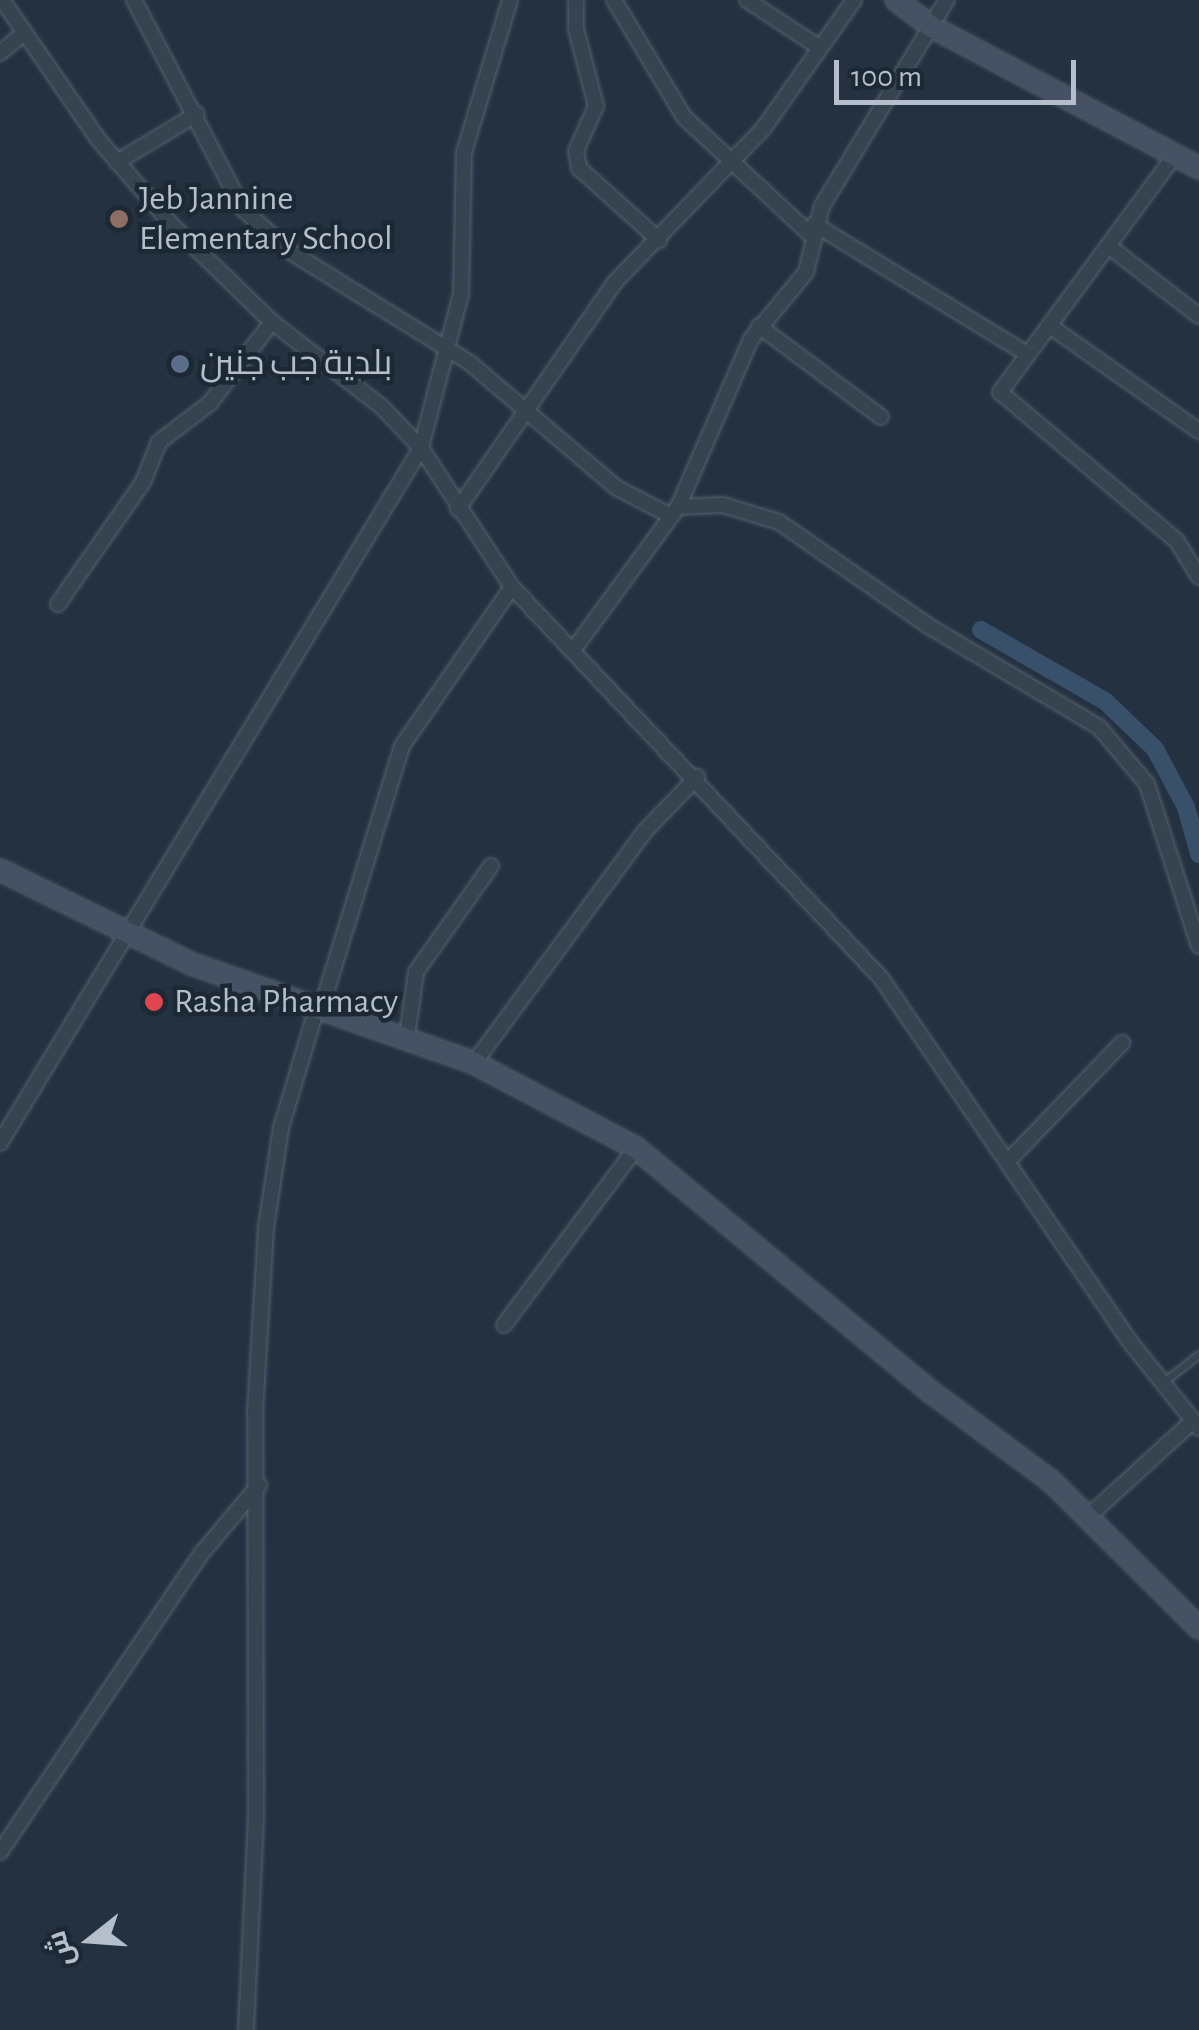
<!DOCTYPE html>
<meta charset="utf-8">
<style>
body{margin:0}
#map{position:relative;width:1199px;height:2030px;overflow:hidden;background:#243141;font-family:"Alegreya Sans",Cairo,sans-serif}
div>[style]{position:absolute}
.canal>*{height:18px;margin:-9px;padding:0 9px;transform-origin:9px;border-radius:9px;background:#38506a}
.roads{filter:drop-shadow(0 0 2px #56616e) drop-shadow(0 0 2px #56616e)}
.lane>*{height:6px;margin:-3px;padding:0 3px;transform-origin:3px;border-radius:3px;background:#384350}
.street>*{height:14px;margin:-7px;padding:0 7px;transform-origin:7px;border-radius:7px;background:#384350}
.secondary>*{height:20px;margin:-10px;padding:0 10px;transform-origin:10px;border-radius:10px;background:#465263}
.dots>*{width:28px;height:28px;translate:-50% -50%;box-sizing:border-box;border:5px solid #1d2835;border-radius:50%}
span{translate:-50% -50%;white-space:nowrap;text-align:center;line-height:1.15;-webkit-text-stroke:9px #1d2835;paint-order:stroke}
.poi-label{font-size:35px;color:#b5becb}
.left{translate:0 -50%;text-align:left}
.north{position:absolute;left:40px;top:1890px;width:100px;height:100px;-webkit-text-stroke:8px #1d2835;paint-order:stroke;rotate:253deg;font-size:28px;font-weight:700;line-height:40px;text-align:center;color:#b5becb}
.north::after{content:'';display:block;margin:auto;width:35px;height:45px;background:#b5becb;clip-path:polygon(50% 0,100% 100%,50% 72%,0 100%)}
.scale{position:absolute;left:834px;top:60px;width:242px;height:45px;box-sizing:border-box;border:5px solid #b5becb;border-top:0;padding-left:12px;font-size:30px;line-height:35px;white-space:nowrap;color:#b5becb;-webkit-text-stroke:8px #1d2835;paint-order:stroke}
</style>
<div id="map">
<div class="canal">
<div style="left:981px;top:630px;width:143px;rotate:29.8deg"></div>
<div style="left:1105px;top:701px;width:69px;rotate:43.8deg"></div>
<div style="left:1155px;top:749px;width:66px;rotate:61.9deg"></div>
<div style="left:1186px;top:807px;width:49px;rotate:74.5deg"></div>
</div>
<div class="roads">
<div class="lane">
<div style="left:1163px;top:1383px;width:46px;rotate:-37.9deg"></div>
</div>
<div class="street">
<div style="left:134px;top:0;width:236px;rotate:62.5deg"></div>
<div style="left:243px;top:209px;width:62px;rotate:42.4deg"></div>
<div style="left:289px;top:251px;width:213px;rotate:31.7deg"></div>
<div style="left:470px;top:363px;width:193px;rotate:40.4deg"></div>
<div style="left:617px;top:488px;width:59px;rotate:27.4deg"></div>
<div style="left:510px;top:0;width:159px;rotate:106.8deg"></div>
<div style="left:464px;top:152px;width:142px;rotate:91.2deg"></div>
<div style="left:461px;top:294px;width:159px;rotate:104.6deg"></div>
<div style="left:421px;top:448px;width:166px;rotate:56.8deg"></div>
<div style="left:512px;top:587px;width:538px;rotate:46.66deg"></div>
<div style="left:881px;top:978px;width:442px;rotate:55.6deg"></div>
<div style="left:1131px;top:1343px;width:109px;rotate:51.3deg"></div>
<div style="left:576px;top:0;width:29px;rotate:90deg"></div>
<div style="left:576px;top:29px;width:80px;rotate:75.4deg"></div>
<div style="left:596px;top:106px;width:49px;rotate:114deg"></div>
<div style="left:576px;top:151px;width:17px;rotate:80deg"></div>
<div style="left:579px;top:168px;width:108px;rotate:42deg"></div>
<div style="left:614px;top:0;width:136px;rotate:59.1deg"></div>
<div style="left:684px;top:117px;width:172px;rotate:42.9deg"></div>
<div style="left:747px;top:0;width:84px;rotate:33.3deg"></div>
<div style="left:0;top:53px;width:31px;rotate:-40deg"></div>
<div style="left:1175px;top:155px;width:295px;rotate:126.4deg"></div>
<div style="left:1000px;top:392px;width:231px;rotate:40.1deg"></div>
<div style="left:1177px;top:541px;width:42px;rotate:58.6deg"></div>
<div style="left:117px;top:162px;width:93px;rotate:-31deg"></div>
<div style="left:814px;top:224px;width:247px;rotate:31.4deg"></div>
<div style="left:1111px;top:248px;width:111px;rotate:37.7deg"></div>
<div style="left:759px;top:326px;width:152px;rotate:36.7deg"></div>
<div style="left:1050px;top:326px;width:182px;rotate:35.2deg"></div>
<div style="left:678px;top:507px;width:45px;rotate:-2.5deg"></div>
<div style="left:723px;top:505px;width:59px;rotate:16.9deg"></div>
<div style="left:779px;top:522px;width:180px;rotate:34.8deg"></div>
<div style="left:927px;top:625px;width:200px;rotate:30.7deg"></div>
<div style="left:1099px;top:727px;width:75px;rotate:49.9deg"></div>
<div style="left:1147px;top:784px;width:170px;rotate:72.2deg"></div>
<div style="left:458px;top:509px;width:276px;rotate:-55.3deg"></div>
<div style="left:615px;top:282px;width:213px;rotate:-46deg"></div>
<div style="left:763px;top:129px;width:158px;rotate:-54.8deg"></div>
<div style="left:58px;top:604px;width:149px;rotate:-55.1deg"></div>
<div style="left:143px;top:482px;width:43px;rotate:-68.2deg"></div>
<div style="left:159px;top:442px;width:64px;rotate:-37.4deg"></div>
<div style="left:210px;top:403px;width:102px;rotate:-52.6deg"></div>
<div style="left:574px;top:649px;width:176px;rotate:-53.8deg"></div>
<div style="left:678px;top:507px;width:183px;rotate:-66.5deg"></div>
<div style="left:751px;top:339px;width:87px;rotate:-50.6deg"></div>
<div style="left:806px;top:272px;width:68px;rotate:-76.4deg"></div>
<div style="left:822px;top:206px;width:241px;rotate:-58.8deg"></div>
<div style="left:322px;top:1006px;width:272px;rotate:-72.9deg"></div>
<div style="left:402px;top:746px;width:193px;rotate:-55.3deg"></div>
<div style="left:407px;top:1037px;width:66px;rotate:-82.1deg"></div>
<div style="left:416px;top:972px;width:130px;rotate:-54.7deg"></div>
<div style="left:474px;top:1063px;width:290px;rotate:-53.6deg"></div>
<div style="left:646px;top:830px;width:74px;rotate:-46.1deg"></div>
<div style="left:0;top:1143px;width:813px;rotate:-58.79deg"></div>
<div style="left:421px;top:448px;width:57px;rotate:-133.6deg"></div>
<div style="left:382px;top:407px;width:139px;rotate:-142.3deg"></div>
<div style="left:272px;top:322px;width:141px;rotate:-135.9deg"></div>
<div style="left:171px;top:224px;width:112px;rotate:-130.7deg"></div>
<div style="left:98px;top:139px;width:169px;rotate:-124.6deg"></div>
<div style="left:1009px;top:1160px;width:163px;rotate:-46deg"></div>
<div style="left:504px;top:1325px;width:221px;rotate:-53.3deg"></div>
<div style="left:1090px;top:1515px;width:139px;rotate:-42.4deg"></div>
<div style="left:0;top:1852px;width:361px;rotate:-56deg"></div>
<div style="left:202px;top:1553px;width:89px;rotate:-50deg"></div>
<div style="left:246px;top:2030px;width:215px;rotate:-87.3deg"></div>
<div style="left:256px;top:1815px;width:402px;rotate:-90.1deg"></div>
<div style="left:255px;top:1413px;width:185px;rotate:-86.6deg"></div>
<div style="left:266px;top:1228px;width:101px;rotate:-81.5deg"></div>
<div style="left:281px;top:1128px;width:129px;rotate:-73.4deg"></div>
</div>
<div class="secondary">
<div style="left:896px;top:0;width:45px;rotate:36.9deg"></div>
<div style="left:932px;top:27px;width:302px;rotate:27.8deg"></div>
<div style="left:0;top:870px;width:214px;rotate:26.1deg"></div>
<div style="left:192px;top:964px;width:299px;rotate:19.3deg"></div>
<div style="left:474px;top:1063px;width:183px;rotate:27.7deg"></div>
<div style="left:636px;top:1148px;width:383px;rotate:39.6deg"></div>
<div style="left:931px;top:1392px;width:149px;rotate:36.6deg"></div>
<div style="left:1051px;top:1481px;width:209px;rotate:44.8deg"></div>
</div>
</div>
<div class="dots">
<div style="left:119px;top:219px;background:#8d6e63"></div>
<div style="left:180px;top:364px;background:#5c6f8a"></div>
<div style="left:154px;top:1002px;background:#e0444e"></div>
</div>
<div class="poi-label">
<span class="left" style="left:139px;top:219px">Jeb Jannine<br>Elementary School</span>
<span class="left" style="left:200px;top:364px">بلدية جب جنين</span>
<span class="left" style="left:174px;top:1002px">Rasha Pharmacy</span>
</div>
<div class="north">ش</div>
<div class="scale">100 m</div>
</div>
